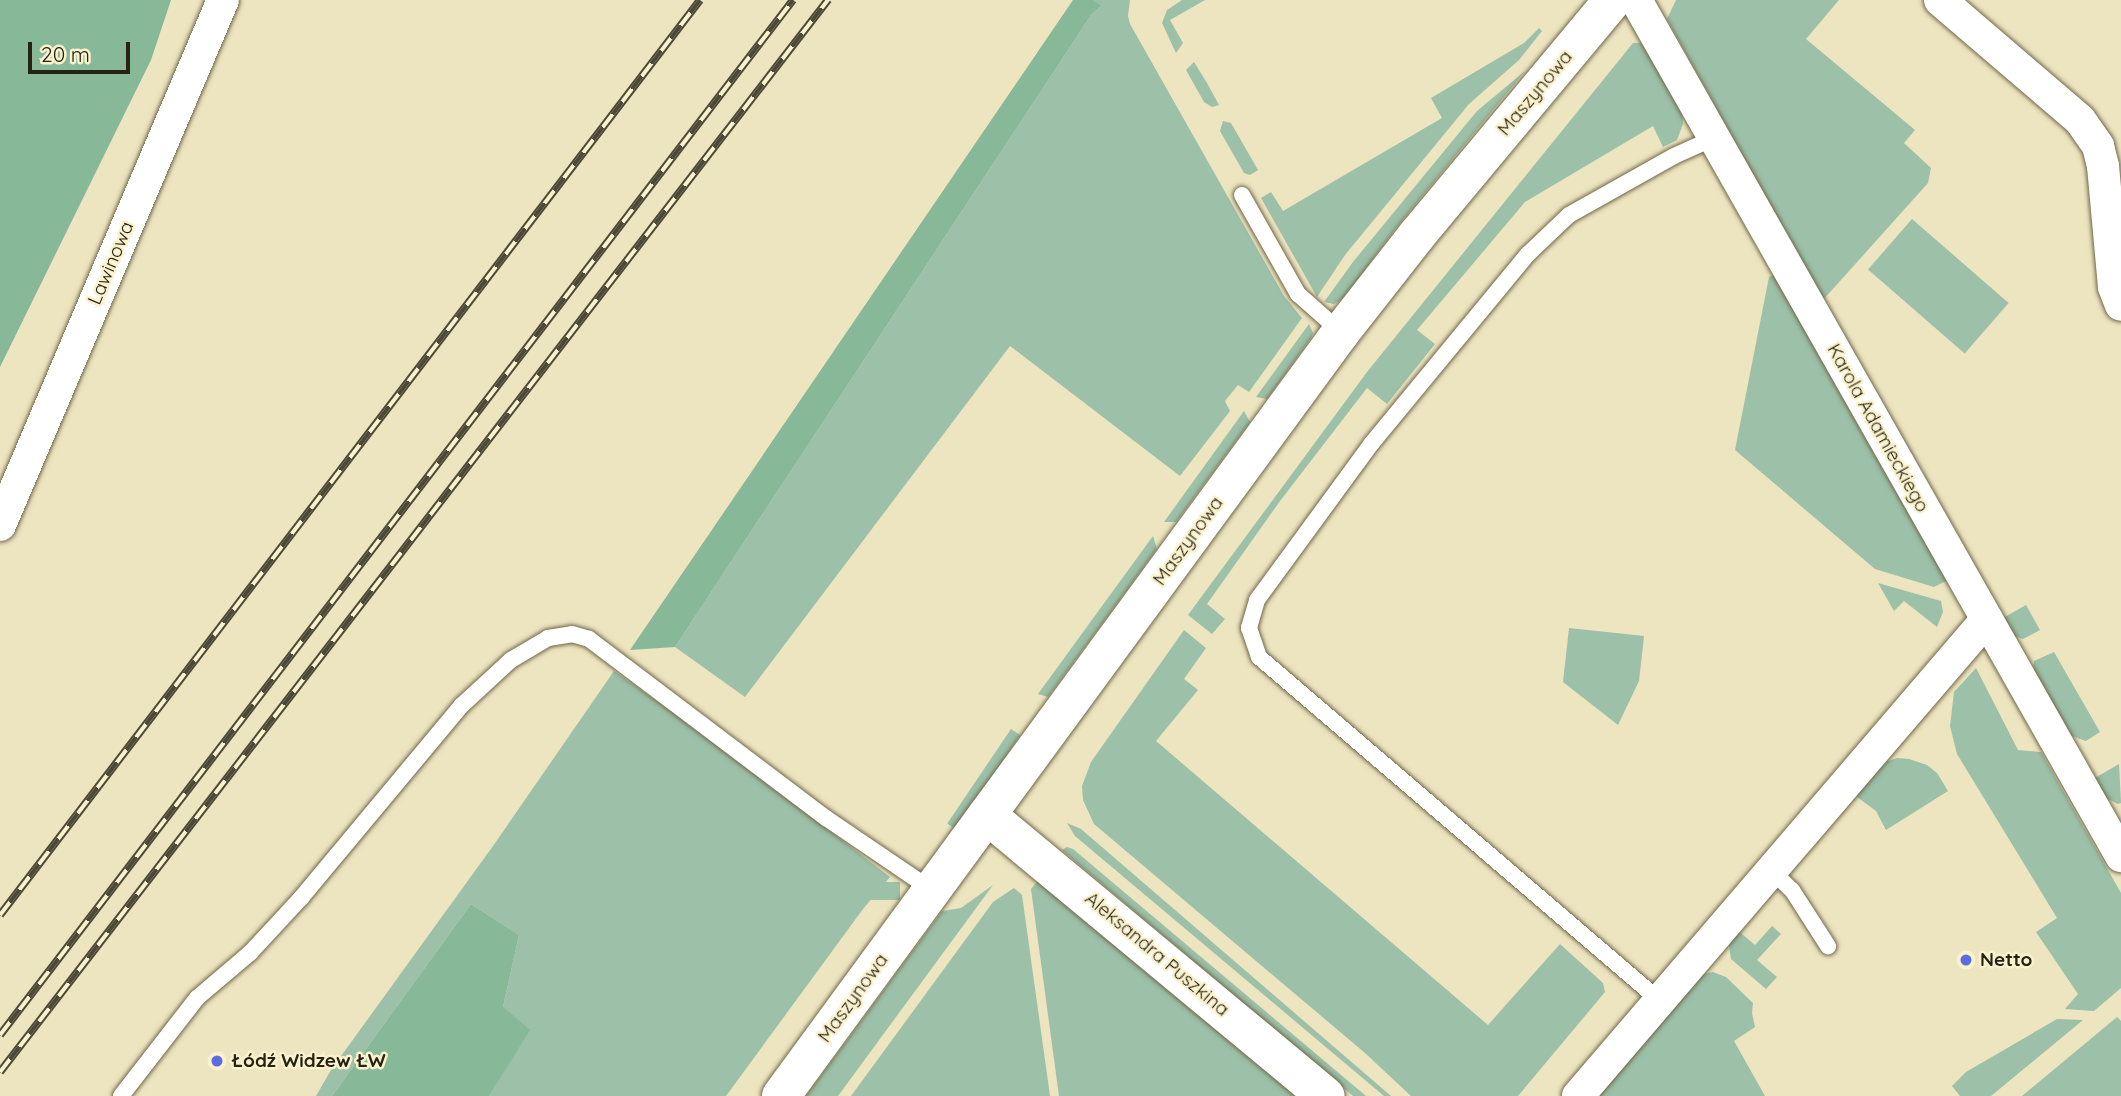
<!DOCTYPE html>
<meta charset="utf-8">
<style>
body{margin:0}
#map{position:relative;width:2121px;height:1096px;overflow:hidden;background:#ede4c0;font-family:Quicksand,sans-serif}
div>[style]{position:absolute}
.green>*{inset:0;background:#9cc0a8;transform-origin:0 0}
.forest>*{inset:0;background:#87b999}
.roads{filter:drop-shadow(0 0 2px #6f6747) drop-shadow(0 0 2px #6f6747)}
.lane>*{height:16px;margin:-8px;padding:0 8px;transform-origin:8px;border-radius:8px;background:#fff}
.street>*{height:32px;margin:-16px;padding:0 16px;transform-origin:16px;border-radius:16px;background:#fff}
.secondary>*{height:38px;margin:-19px;padding:0 19px;transform-origin:19px;border-radius:19px;background:#fff}
.rail>*{height:8px;margin-top:-4px;transform-origin:0;background:repeating-linear-gradient(90deg,#faf1cd 0 16px,#4d4937 0 32px);box-sizing:border-box;border-block:2px solid #4d4937}
.dots>*{width:19px;height:19px;translate:-50% -50%;box-sizing:border-box;border:4px solid #faf1cd;border-radius:50%}
span{translate:-50% -50%;white-space:nowrap;text-align:center;line-height:1.15;-webkit-text-stroke:5px #faf1cd;paint-order:stroke}
.street-label{font-size:19px;color:#262315}
.poi-label{font-size:19px;color:#262315;font-weight:700}
.left{translate:0 -50%;text-align:left}
.scale{position:absolute;left:28px;top:42px;width:102px;height:32px;box-sizing:border-box;border:4px solid #262315;border-top:0;padding-left:9px;font-size:21px;line-height:24px;white-space:nowrap;color:#262315;-webkit-text-stroke:5px #faf1cd;paint-order:stroke}
</style>
<div id="map">
<div class="green">
<div style="clip-path:polygon(1093px 0,1130px 0,1128px 16px,1130px 24px,1284px 296px,1302px 318px,1249px 392px,1238px 385px,1225px 401px,1230px 411px,1180px 476px,1010px 346px,745px 697px,675px 647px,1091px 15px,1100px 7px)"></div>
<div style="clip-path:polygon(1182px 0,1205px 0,1170px 20px,1183px 43px,1176px 53px,1162px 23px,1167px 10px)"></div>
<div style="clip-path:polygon(1676px 0,1839px 0,1806px 39px,1915px 130px,1904px 143px,1931px 168px,1928px 183px,1823px 300px,1667px 19px)"></div>
<div style="clip-path:polygon(1539px 28px,1542px 31px,1519px 60px,1469px 104px,1345px 255px,1317px 297px,1261px 198px,1271px 192px,1283px 211px,1442px 118px,1431px 98px,1524px 43px)"></div>
<div style="clip-path:polygon(1633px 43px,1641px 43px,1682px 106px,1683px 124px,1677px 140px,1663px 147px,1653px 126px,1525px 202px,1417px 330px,1435px 344px,1387px 404px,1367px 388px,1280px 501px,1207px 604px,1225px 619px,1212px 634px,1188px 615px,1367px 372px)"></div>
<div style="clip-path:polygon(1194px 62px,1207px 83px,1219px 105px,1212px 107px,1204px 102px,1186px 70px)"></div>
<div style="clip-path:polygon(1525px 71px,1396px 228px,1343px 299px,1334px 304px,1324px 302px,1353px 262px,1477px 111px)"></div>
<div style="clip-path:polygon(1223px 121px,1231px 123px,1258px 170px,1250px 175px,1244px 173px,1220px 131px)"></div>
<div style="left:1912px;top:219px;width:128px;height:67px;rotate:41deg"></div>
<div style="clip-path:polygon(1775px 274px,1948px 580px,1934px 587px,1875px 569px,1735px 450px,1769px 277px)"></div>
<div style="clip-path:polygon(1309px 324px,1313px 333px,1311px 338px,1267px 399px,1256px 397px)"></div>
<div style="clip-path:polygon(1244px 411px,1250px 422px,1176px 522px,1164px 522px)"></div>
<div style="clip-path:polygon(1153px 536px,1157px 549px,1048px 697px,1038px 694px)"></div>
<div style="clip-path:polygon(1878px 583px,1941px 601px,1943px 612px,1937px 627px,1904px 601px,1894px 611px)"></div>
<div style="clip-path:polygon(2026px 605px,2040px 630px,2023px 639px,2014px 636px,2003px 618px)"></div>
<div style="clip-path:polygon(1569px 628px,1644px 636px,1639px 681px,1618px 725px,1563px 682px)"></div>
<div style="clip-path:polygon(1184px 630px,1206px 648px,1184px 679px,1198px 690px,1156px 741px,1488px 1025px,1560px 944px,1603px 983px,1605px 992px,1518px 1096px,1411px 1096px,1365px 1053px,1094px 824px,1083px 800px,1082px 786px,1091px 762px)"></div>
<div style="clip-path:polygon(2054px 652px,2100px 732px,2086px 741px,2069px 735px,2033px 672px,2034px 661px)"></div>
<div style="clip-path:polygon(1976px 668px,2018px 750px,2041px 752px,2121px 893px,2121px 988px,2094px 1011px,2065px 1009px,2078px 994px,2036px 932px,2057px 918px,1957px 754px,1950px 726px,1954px 692px)"></div>
<div style="clip-path:polygon(614px 671px,701px 732px,890px 877px,863px 909px,726px 1096px,489px 1096px,495px 1084px,503px 1007px,519px 935px,471px 904px,332px 1096px,316px 1096px,331px 1070px,493px 846px)"></div>
<div style="left:1011px;top:729px;width:11px;height:114px;rotate:34deg"></div>
<div style="clip-path:polygon(1897px 758px,1909px 759px,1927px 765px,1937px 773px,1948px 791px,1886px 830px,1876px 811px,1853px 794px,1877px 765px)"></div>
<div style="clip-path:polygon(2119px 764px,2121px 803px,2118px 804px,2104px 797px,2095px 778px)"></div>
<div style="clip-path:polygon(1067px 823px,1081px 829px,1391px 1096px,1384px 1096px,1075px 836px)"></div>
<div style="clip-path:polygon(1067px 847px,1073px 849px,1366px 1096px,1353px 1096px,1062px 850px)"></div>
<div style="clip-path:polygon(1039px 879px,1296px 1096px,1059px 1096px,1031px 889px)"></div>
<div style="left:900px;top:882px;width:18px;height:266px;rotate:90deg"></div>
<div style="clip-path:polygon(993px 885px,838px 1096px,806px 1096px,942px 911px,961px 908px)"></div>
<div style="clip-path:polygon(1014px 888px,1022px 895px,1050px 1096px,851px 1096px,993px 902px)"></div>
<div style="clip-path:polygon(1772px 926px,1781px 934px,1757px 960px,1777px 977px,1766px 989px,1731px 959px,1729px 946px,1736px 929px,1755px 945px)"></div>
<div style="clip-path:polygon(1713px 972px,1726px 977px,1753px 1003px,1752px 1013px,1755px 1027px,1734px 1041px,1765px 1096px,1593px 1096px,1699px 975px)"></div>
<div style="clip-path:polygon(2117px 1017px,2121px 1021px,2121px 1096px,2022px 1096px)"></div>
<div style="clip-path:polygon(2057px 1019px,2083px 1020px,1991px 1096px,1960px 1096px,1952px 1086px,1966px 1072px)"></div>
</div>
<div class="forest">
<div style="clip-path:polygon(0 0,171px 0,151px 60px,0 367px)"></div>
<div style="clip-path:polygon(1073px 0,1093px 0,1101px 6px,1091px 15px,675px 647px,630px 650px)"></div>
<div style="clip-path:polygon(471px 904px,519px 935px,503px 1007px,530px 1030px,489px 1096px,332px 1096px)"></div>
</div>
<div class="roads">
<div class="lane">
<div style="left:1242px;top:195px;width:114px;rotate:60.5deg"></div>
<div style="left:1298px;top:294px;width:57px;rotate:41.5deg"></div>
<div style="left:1771px;top:870px;width:29px;rotate:44deg"></div>
<div style="left:1792px;top:890px;width:67px;rotate:57.3deg"></div>
<div style="left:1659px;top:1000px;width:527px;rotate:-139.39deg"></div>
<div style="left:1259px;top:657px;width:31px;rotate:-109deg"></div>
<div style="left:1249px;top:628px;width:29px;rotate:-74deg"></div>
<div style="left:1257px;top:600px;width:195px;rotate:-53.8deg"></div>
<div style="left:1372px;top:443px;width:244px;rotate:-50.5deg"></div>
<div style="left:1527px;top:255px;width:58px;rotate:-43.6deg"></div>
<div style="left:1569px;top:215px;width:120px;rotate:-29.3deg"></div>
<div style="left:1674px;top:156px;width:44px;rotate:-24.2deg"></div>
<div style="left:121px;top:1096px;width:124px;rotate:-52.2deg"></div>
<div style="left:197px;top:998px;width:70px;rotate:-40.3deg"></div>
<div style="left:250px;top:953px;width:75px;rotate:-47.2deg"></div>
<div style="left:301px;top:898px;width:250px;rotate:-50.2deg"></div>
<div style="left:461px;top:706px;width:68px;rotate:-42.6deg"></div>
<div style="left:511px;top:660px;width:43px;rotate:-30.7deg"></div>
<div style="left:548px;top:638px;width:24px;rotate:-9deg"></div>
<div style="left:572px;top:634px;width:18px;rotate:16deg"></div>
<div style="left:589px;top:639px;width:297px;rotate:37.1deg"></div>
<div style="left:826px;top:818px;width:128px;rotate:34.2deg"></div>
</div>
<div class="street">
<div style="left:1636px;top:0;width:984px;rotate:60.46deg"></div>
<div style="left:1940px;top:0;width:184px;rotate:40.6deg"></div>
<div style="left:2080px;top:120px;width:32px;rotate:55deg"></div>
<div style="left:2098px;top:146px;width:21px;rotate:76deg"></div>
<div style="left:2103px;top:166px;width:121px;rotate:84.8deg"></div>
<div style="left:2114px;top:287px;width:19px;rotate:69deg"></div>
<div style="left:0;top:525px;width:570px;rotate:-66.99deg"></div>
<div style="left:1578px;top:1096px;width:628px;rotate:-49.39deg"></div>
</div>
<div class="secondary">
<div style="left:987px;top:815px;width:440px;rotate:39.7deg"></div>
<div style="left:781px;top:1096px;width:947px;rotate:-53.76deg"></div>
<div style="left:1341px;top:332px;width:123px;rotate:-51.9deg"></div>
<div style="left:1417px;top:235px;width:306px;rotate:-50.2deg"></div>
</div>
</div>
<div class="rail">
<div style="left:0;top:915px;width:1152px;rotate:-52.58deg"></div>
<div style="left:0;top:1035px;width:1304px;rotate:-52.54deg"></div>
<div style="left:0;top:1072px;width:1355px;rotate:-52.32deg"></div>
</div>
<div class="dots">
<div style="left:1966px;top:960px;background:#5c6de4"></div>
<div style="left:217px;top:1061px;background:#5c6de4"></div>
</div>
<div class="street-label">
<span style="left:1535px;top:93px;rotate:-50deg">Maszynowa</span>
<span style="left:111px;top:263px;rotate:-67deg">Lawinowa</span>
<span style="left:1878px;top:428px;rotate:61deg">Karola Adamieckiego</span>
<span style="left:1188px;top:541px;rotate:-54deg">Maszynowa</span>
<span style="left:1157px;top:954px;rotate:40deg">Aleksandra Puszkina</span>
<span style="left:853px;top:998px;rotate:-54deg">Maszynowa</span>
</div>
<div class="poi-label">
<span class="left" style="left:1980px;top:960px">Netto</span>
<span class="left" style="left:231px;top:1061px">Łódź Widzew ŁW</span>
</div>
<div class="scale">20 m</div>
</div>
